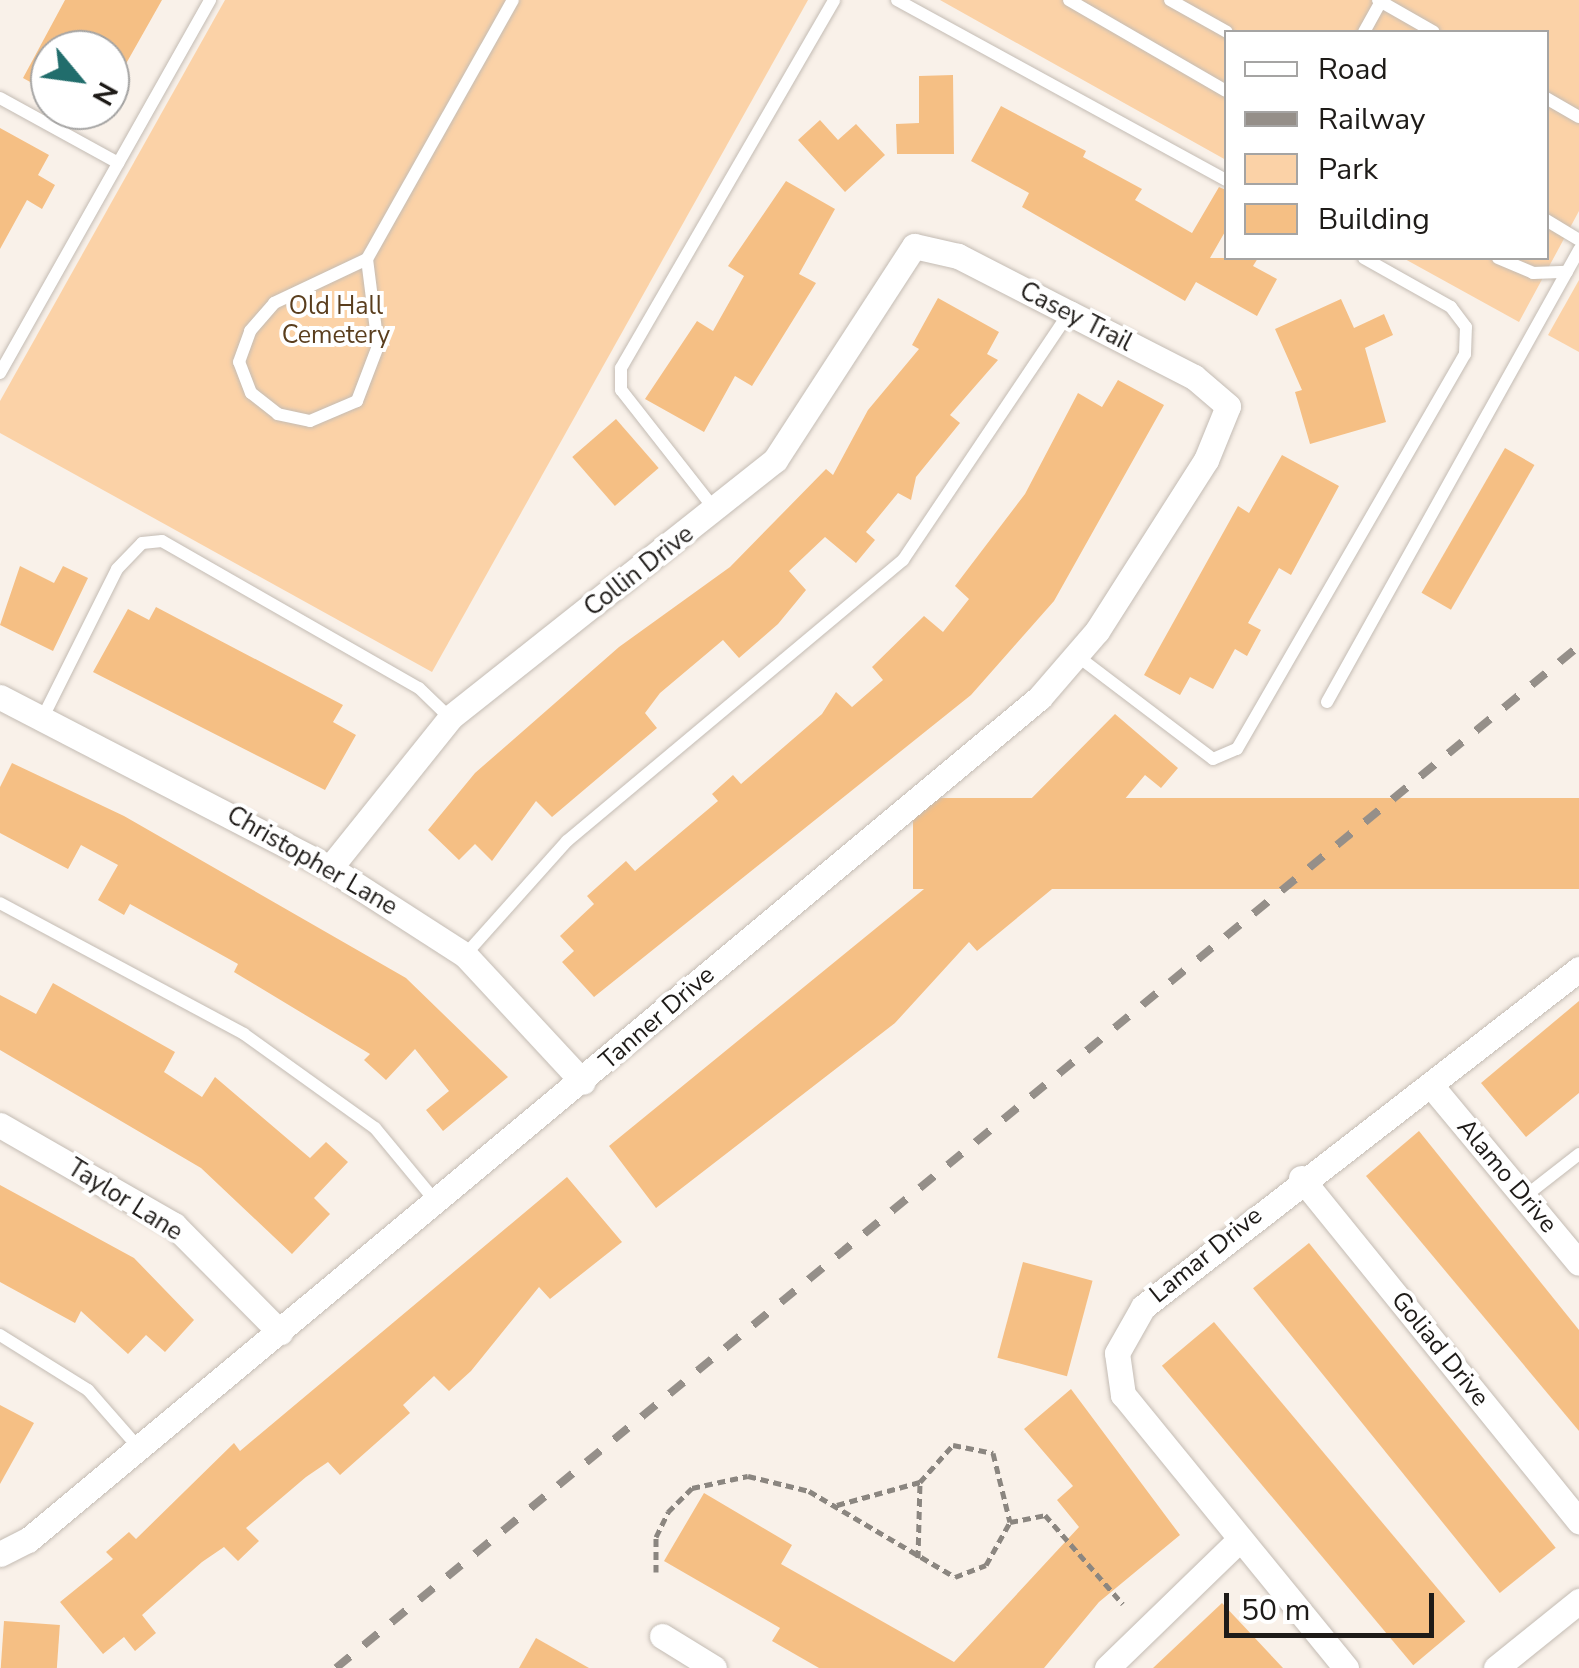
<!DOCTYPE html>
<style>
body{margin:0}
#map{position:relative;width:1579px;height:1668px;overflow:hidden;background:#f9f1e9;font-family:"Nunito Sans",sans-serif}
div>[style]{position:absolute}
.green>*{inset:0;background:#fbd2a7}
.building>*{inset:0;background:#f5bf84;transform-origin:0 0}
.path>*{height:5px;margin-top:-2.5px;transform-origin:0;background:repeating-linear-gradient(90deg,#8b8680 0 8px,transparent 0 13px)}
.roads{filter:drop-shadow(0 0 2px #c4bcb4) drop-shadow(0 0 2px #c4bcb4)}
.service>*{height:12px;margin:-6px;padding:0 6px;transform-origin:6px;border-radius:6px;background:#fff}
.minor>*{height:25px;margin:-12.5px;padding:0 12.5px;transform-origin:12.5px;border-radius:12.5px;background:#fff}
.rail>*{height:8px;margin-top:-4px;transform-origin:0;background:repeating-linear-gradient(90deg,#958f89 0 18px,transparent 0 36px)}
span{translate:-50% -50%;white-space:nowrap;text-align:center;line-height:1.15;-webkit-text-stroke:8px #fff;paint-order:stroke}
.park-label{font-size:25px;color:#5a3e1e}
.street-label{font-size:25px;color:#1e1b18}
.legend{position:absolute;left:1224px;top:30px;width:325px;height:230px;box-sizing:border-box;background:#fff;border:2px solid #a5a4a3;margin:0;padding:12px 18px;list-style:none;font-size:30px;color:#1e1b18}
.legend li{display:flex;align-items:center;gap:20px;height:50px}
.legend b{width:50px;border:2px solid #a5a4a3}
.north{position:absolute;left:30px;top:30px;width:100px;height:100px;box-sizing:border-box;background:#fff;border:2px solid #a5a4a3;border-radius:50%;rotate:119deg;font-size:28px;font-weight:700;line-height:40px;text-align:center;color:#1e1b18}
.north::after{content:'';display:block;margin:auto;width:35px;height:45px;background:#216d6c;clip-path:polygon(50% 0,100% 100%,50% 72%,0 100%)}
.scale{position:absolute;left:1224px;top:1593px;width:210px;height:45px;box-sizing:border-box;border:5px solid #1e1b18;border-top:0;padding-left:12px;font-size:30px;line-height:35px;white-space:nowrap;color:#1e1b18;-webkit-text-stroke:8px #fff;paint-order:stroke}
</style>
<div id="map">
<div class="green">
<div style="clip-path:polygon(225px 0,808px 0,432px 672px,0 433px,0 401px)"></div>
<div style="clip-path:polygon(940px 0,1579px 0,1579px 211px,1519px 322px,1403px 258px,1546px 258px,1546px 32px,1226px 32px,1226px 160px)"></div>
<div style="clip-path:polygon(1579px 280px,1579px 352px,1548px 335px)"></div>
</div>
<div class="building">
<div style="clip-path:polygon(65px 0,162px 0,110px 92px,110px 50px,50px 50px,50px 93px,23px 78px)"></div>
<div style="clip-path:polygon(953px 75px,954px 154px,897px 154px,896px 124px,919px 123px,919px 76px)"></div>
<div style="clip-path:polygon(1001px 106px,1086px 151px,1083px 157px,1142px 189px,1135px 200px,1192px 233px,1219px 187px,1226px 190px,1226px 230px,1210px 258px,1258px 258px,1253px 266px,1277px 279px,1257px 316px,1196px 282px,1185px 301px,1022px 207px,1029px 193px,971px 161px)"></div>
<div style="clip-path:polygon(820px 120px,838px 140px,856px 124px,885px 155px,845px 192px,798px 140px)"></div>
<div style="clip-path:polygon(0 128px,49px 155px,38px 175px,55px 185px,42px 209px,27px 200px,0 249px)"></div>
<div style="clip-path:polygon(786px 181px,835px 209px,799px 274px,816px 283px,752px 386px,735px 376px,704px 432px,645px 399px,697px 321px,713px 331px,744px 276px,728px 266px)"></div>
<div style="clip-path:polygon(938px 298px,999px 332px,987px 354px,998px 360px,950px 415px,960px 423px,916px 477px,911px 500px,898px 493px,866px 532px,875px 540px,856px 563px,825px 537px,789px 571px,806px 590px,778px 624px,739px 658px,723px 640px,660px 693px,645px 713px,657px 728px,552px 817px,536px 801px,492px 861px,475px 844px,459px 860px,428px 830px,475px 773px,619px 647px,730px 567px,826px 469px,833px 475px,868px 410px,919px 349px,912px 345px)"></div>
<div style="clip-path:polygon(1341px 299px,1354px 328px,1384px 314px,1393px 335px,1365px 348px,1386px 422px,1310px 444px,1295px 392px,1302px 390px,1275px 329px)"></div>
<div style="clip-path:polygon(1118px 380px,1164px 405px,1054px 601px,971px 695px,594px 997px,562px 962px,574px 951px,560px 936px,594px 904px,587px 896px,626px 861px,635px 871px,718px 801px,712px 794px,733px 775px,741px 784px,822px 714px,836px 692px,852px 707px,883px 680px,872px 667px,924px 616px,943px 632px,969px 599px,955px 586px,1025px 494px,1078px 393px,1102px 407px)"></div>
<div style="left:616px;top:419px;width:65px;height:58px;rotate:49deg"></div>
<div style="left:1505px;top:448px;width:34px;height:167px;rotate:30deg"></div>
<div style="clip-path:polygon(1282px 455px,1339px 486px,1291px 575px,1279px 568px,1248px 623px,1261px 630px,1247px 656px,1235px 649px,1213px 689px,1190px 677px,1180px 695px,1144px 675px,1238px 506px,1249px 513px)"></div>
<div style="clip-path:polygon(20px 566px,54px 583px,63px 566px,88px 578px,53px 651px,0 625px)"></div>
<div style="clip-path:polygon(156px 607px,343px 705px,333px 722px,356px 735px,325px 790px,93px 672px,128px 609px,149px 620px)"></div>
<div style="clip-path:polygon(1115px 714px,1178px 768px,1161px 788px,1145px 775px,1113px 813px,1126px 828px,977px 951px,969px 942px,895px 1023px,656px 1208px,609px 1146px,1016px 814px)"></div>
<div style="clip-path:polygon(12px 763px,124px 816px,406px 978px,508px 1077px,443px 1131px,426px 1110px,449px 1091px,415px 1049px,386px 1080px,364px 1060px,370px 1054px,234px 972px,238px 964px,130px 904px,124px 915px,98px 900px,118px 865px,81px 845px,68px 869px,0 833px,0 787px)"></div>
<div style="left:1579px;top:798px;width:91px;height:666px;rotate:90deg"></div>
<div style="clip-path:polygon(53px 983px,175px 1052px,164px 1072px,202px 1097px,215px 1077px,310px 1158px,326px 1142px,348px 1162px,314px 1198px,330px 1214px,292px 1254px,201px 1168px,0 1050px,0 995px,36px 1014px)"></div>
<div style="clip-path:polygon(1579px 1001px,1579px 1093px,1526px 1137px,1481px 1083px)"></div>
<div style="clip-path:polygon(1419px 1131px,1579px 1330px,1579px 1431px,1366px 1176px)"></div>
<div style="clip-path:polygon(567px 1177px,622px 1242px,550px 1299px,539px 1287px,471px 1371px,449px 1391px,434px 1376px,403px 1405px,410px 1413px,340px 1475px,328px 1462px,306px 1477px,246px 1528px,259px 1541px,238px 1561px,224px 1547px,202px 1562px,142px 1615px,156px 1633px,135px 1651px,124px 1637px,103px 1654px,60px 1602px,113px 1559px,106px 1552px,129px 1532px,136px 1539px,234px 1443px,240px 1451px)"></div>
<div style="clip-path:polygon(0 1185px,134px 1258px,194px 1320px,165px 1352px,146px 1335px,128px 1354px,81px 1311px,75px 1323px,0 1282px)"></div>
<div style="left:1309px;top:1243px;width:392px;height:72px;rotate:51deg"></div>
<div style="left:1023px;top:1262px;width:72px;height:99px;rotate:15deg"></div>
<div style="left:1214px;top:1322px;width:391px;height:68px;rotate:50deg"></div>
<div style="clip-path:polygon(1071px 1389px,1180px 1535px,1099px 1602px,1044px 1668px,819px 1668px,772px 1641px,780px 1628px,664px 1561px,704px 1493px,792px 1545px,781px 1564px,954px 1662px,1079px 1527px,1057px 1500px,1073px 1486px,1024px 1429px)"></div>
<div style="clip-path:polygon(0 1405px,34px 1423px,0 1484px)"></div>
<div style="clip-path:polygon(1222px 1603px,1283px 1668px,1153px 1668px)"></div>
<div style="left:4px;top:1621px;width:56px;height:47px;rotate:4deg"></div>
<div style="clip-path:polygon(536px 1638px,589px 1668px,519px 1668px)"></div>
</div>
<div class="path">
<div style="left:837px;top:1505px;width:86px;rotate:-15.5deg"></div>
<div style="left:918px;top:1558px;width:76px;rotate:-88.5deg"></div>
<div style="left:920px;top:1482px;width:50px;rotate:-48.3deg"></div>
<div style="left:953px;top:1445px;width:41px;rotate:11.3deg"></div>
<div style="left:993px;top:1453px;width:71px;rotate:76.2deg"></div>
<div style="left:656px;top:1572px;width:35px;rotate:-90deg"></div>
<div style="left:656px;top:1537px;width:28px;rotate:-64deg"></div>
<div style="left:668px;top:1512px;width:34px;rotate:-45deg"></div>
<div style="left:692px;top:1488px;width:57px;rotate:-12.1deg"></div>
<div style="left:748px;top:1476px;width:63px;rotate:13.8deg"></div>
<div style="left:809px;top:1491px;width:169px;rotate:30.5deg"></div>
<div style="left:955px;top:1577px;width:33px;rotate:-21deg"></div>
<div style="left:986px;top:1565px;width:49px;rotate:-60.8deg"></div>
<div style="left:1010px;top:1522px;width:36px;rotate:-11deg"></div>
<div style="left:1045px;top:1515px;width:118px;rotate:48.8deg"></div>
</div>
<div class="roads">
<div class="service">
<div style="left:897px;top:0;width:375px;rotate:28.7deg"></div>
<div style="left:1069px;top:0;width:181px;rotate:30.1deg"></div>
<div style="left:1170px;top:0;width:65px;rotate:29.3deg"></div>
<div style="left:1378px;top:0;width:64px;rotate:29.7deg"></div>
<div style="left:1364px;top:32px;width:37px;rotate:-61deg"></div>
<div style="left:0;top:98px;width:135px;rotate:28.8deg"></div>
<div style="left:1546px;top:98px;width:38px;rotate:30deg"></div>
<div style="left:1546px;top:220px;width:39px;rotate:31deg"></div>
<div style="left:1498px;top:258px;width:38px;rotate:23deg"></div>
<div style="left:1533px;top:273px;width:34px;rotate:-2deg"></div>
<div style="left:367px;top:259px;width:88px;rotate:82.8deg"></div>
<div style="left:378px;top:346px;width:59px;rotate:110.9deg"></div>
<div style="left:357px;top:401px;width:51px;rotate:156.9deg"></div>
<div style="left:310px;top:421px;width:33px;rotate:-168deg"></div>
<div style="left:278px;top:414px;width:34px;rotate:-142deg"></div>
<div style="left:251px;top:393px;width:33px;rotate:-111deg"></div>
<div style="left:239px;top:362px;width:33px;rotate:-70deg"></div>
<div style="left:250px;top:331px;width:37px;rotate:-49deg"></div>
<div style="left:274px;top:303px;width:103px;rotate:-25.3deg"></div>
<div style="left:367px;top:259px;width:297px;rotate:-60.6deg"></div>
<div style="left:0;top:373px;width:428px;rotate:-60.6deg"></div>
<div style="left:716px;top:511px;width:154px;rotate:-128.1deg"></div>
<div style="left:621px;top:390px;width:22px;rotate:-90deg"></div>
<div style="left:621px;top:368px;width:425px;rotate:-59.9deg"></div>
<div style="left:1076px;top:655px;width:172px;rotate:37.2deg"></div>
<div style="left:1213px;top:759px;width:26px;rotate:-23deg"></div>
<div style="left:1237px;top:749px;width:456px;rotate:-60deg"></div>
<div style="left:1465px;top:354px;width:27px;rotate:-88deg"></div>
<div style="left:1466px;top:327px;width:25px;rotate:-127deg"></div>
<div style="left:1451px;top:307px;width:100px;rotate:-150.6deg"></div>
<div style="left:1327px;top:702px;width:518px;rotate:-60.86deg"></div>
<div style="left:43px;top:717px;width:165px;rotate:-63.4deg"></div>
<div style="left:117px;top:569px;width:36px;rotate:-46deg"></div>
<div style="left:142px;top:543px;width:20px;rotate:-6deg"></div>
<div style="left:162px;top:541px;width:296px;rotate:29.8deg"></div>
<div style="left:419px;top:688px;width:43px;rotate:44.1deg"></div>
<div style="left:0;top:903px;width:277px;rotate:28.2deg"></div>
<div style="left:244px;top:1034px;width:161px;rotate:35.7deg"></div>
<div style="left:375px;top:1128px;width:97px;rotate:50.4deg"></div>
<div style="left:465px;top:955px;width:153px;rotate:-48.2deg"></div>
<div style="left:567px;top:841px;width:438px;rotate:-39.9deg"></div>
<div style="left:903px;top:560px;width:298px;rotate:-56.1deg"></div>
<div style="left:1524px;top:1197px;width:70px;rotate:-38deg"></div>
<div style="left:0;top:1335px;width:104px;rotate:32deg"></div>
<div style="left:88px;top:1390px;width:77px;rotate:48.7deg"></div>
</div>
<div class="minor">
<div style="left:0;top:697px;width:372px;rotate:27.4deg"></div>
<div style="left:330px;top:868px;width:161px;rotate:32.8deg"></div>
<div style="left:465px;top:955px;width:173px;rotate:47.1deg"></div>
<div style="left:1434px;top:1089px;width:226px;rotate:50.2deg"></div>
<div style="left:0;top:1125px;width:201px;rotate:29.9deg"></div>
<div style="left:174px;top:1225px;width:151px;rotate:45.3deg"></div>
<div style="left:1301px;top:1178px;width:442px;rotate:51deg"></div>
<div style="left:0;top:1554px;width:31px;rotate:-27deg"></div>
<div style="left:28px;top:1540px;width:1317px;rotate:-39.79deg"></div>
<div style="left:1040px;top:697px;width:87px;rotate:-49.2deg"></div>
<div style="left:1097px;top:631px;width:203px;rotate:-57.5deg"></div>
<div style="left:1206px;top:460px;width:58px;rotate:-67.8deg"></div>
<div style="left:1228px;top:406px;width:45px;rotate:-139.5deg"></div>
<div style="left:1194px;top:377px;width:140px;rotate:-152.9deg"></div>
<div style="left:1069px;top:313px;width:125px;rotate:-152.8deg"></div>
<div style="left:958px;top:256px;width:45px;rotate:-167.2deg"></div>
<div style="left:914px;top:246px;width:255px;rotate:123deg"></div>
<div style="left:775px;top:460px;width:415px;rotate:141.6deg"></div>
<div style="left:450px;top:718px;width:192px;rotate:128.7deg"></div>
<div style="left:662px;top:1636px;width:61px;rotate:31.6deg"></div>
<div style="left:1107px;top:1668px;width:185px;rotate:-44.1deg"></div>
<div style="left:1346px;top:1668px;width:353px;rotate:-129.2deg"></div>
<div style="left:1123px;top:1395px;width:42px;rotate:-98.1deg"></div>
<div style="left:1117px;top:1353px;width:53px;rotate:-60.5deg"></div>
<div style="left:1143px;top:1307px;width:552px;rotate:-37.78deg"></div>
<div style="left:1496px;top:1668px;width:107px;rotate:-38.9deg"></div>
</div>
</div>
<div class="rail">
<div style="left:336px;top:1668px;width:1609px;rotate:-39.43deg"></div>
</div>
<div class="park-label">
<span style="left:336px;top:321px">Old Hall<br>Cemetery</span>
</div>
<div class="street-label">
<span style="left:1076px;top:317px;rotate:27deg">Casey Trail</span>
<span style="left:639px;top:571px;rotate:-38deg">Collin Drive</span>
<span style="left:312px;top:861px;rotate:30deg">Christopher Lane</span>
<span style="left:657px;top:1018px;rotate:-41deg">Tanner Drive</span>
<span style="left:1507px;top:1176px;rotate:50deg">Alamo Drive</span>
<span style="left:125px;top:1200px;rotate:32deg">Taylor Lane</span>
<span style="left:1206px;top:1255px;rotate:-39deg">Lamar Drive</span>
<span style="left:1440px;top:1349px;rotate:51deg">Goliad Drive</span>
</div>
<ul class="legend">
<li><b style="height:12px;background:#fff"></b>Road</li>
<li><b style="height:12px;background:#958f89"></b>Railway</li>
<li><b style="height:28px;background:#fbd2a7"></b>Park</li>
<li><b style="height:28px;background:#f5bf84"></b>Building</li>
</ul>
<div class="north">N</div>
<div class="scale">50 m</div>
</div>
